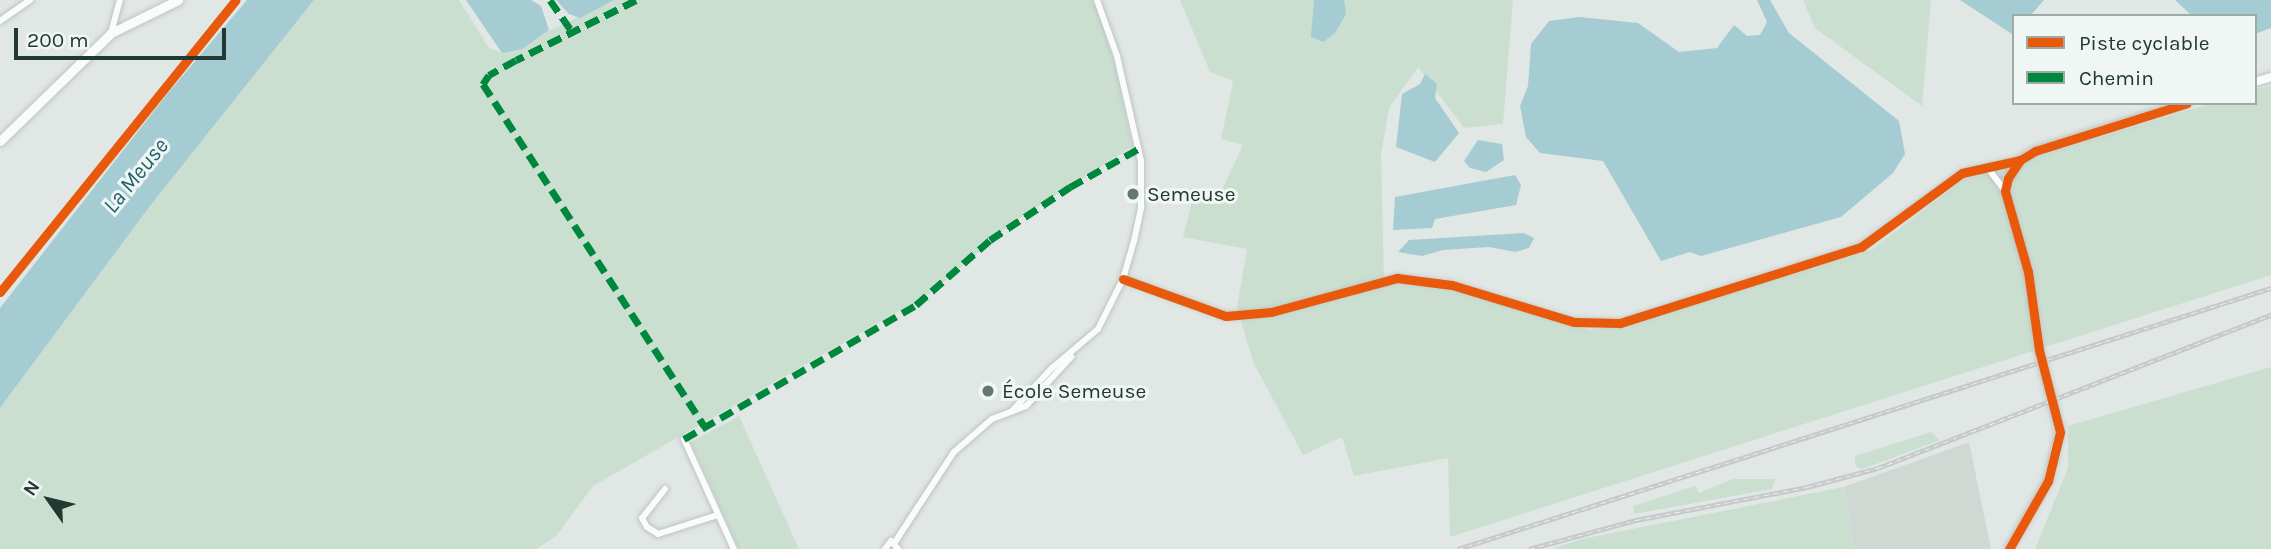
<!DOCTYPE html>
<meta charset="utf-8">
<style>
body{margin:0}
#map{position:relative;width:2271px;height:549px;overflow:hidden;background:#e1e7e4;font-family:Karla,sans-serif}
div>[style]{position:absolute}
.built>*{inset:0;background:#d0d8d4}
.green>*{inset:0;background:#cbdfd1}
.water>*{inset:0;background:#a5ccd2}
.roads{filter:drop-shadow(0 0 2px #bec4c1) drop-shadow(0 0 2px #bec4c1)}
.minor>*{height:6px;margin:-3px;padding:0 3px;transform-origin:3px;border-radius:3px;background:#fafbfb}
.tertiary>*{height:8px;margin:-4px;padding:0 4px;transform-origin:4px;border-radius:4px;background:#fafbfb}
.secondary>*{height:9px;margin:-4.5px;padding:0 4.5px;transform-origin:4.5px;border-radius:4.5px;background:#fafbfb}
.rail>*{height:4.5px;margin-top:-2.25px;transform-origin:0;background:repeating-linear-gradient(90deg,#eff6f3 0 5px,#c6c9c8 0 10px);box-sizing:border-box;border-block:2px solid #c6c9c8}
.quiet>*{height:7px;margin-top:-3.5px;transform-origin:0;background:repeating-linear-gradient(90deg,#00873e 0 14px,transparent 0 21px)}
.cycleway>*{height:9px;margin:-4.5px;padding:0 4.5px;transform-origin:4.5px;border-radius:4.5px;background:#e8590c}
.dots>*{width:19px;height:19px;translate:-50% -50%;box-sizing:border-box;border:4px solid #eff6f3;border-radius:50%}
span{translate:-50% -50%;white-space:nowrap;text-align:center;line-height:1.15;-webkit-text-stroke:6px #eff6f3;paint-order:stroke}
.poi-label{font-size:21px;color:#223832}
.left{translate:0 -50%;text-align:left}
.water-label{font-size:23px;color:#21626e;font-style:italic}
.legend{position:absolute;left:2012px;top:14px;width:245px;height:91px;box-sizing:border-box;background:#eff6f3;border:2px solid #9daaa6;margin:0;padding:9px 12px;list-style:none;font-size:21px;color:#223832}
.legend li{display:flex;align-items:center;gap:14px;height:35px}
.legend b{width:35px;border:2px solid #9daaa6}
.north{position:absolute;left:14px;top:465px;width:70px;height:70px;-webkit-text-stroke:5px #eff6f3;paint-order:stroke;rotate:304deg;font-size:19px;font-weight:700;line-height:28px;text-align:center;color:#223832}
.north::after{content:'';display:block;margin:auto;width:24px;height:32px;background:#223832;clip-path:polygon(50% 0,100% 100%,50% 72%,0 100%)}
.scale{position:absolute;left:14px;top:28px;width:212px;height:32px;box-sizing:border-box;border:4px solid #223832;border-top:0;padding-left:9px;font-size:21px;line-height:24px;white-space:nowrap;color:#223832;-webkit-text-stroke:5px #eff6f3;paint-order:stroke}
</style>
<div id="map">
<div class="built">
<div style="clip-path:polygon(1969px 442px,1991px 549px,1854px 549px,1844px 487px)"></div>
</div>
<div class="green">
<div style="clip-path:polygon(314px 0,459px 0,489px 48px,502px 53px,614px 0,1094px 0,1116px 68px,1132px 147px,1012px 223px,932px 292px,593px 486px,557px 535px,537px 549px,0 549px,0 408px,150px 206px)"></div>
<div style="clip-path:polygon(1180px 0,1513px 0,1503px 124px,1464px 128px,1418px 67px,1389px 108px,1381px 155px,1384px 281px,1425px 280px,1590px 330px,1635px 323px,1872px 250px,1964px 179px,2213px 103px,2255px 103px,2255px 90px,2271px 86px,2271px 275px,1450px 537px,1448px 458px,1354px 476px,1342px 437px,1303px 455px,1253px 362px,1237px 307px,1247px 249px,1183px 237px,1195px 189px,1221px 192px,1243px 145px,1221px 139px,1233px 81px,1210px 72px)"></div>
<div style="clip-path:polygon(1803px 0,1931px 0,1922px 106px,1815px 28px)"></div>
<div style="clip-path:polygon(2271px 367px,2271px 549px,2035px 549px,2068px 468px,2068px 426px)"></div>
<div style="clip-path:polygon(739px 416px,799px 549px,739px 549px,691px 442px)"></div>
<div style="clip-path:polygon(1931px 432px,1940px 440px,1871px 466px,1860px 469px,1855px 465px,1855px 456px)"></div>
<div style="clip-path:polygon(1733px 479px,1775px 479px,1772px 489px,1634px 514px,1633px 506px,1695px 486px,1699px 493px)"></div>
<div style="clip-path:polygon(1844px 487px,1854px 549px,1552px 549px,1582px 539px)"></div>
</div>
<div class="water">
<div style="clip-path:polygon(247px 0,314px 0,150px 206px,0 408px,0 308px,168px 93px)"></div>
<div style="clip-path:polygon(466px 0,531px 0,541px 6px,549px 30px,522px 49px,502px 53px)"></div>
<div style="clip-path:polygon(556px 0,614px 0,580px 18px,569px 14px)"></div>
<div style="clip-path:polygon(1314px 0,1344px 0,1346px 14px,1335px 33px,1323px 42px,1311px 37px)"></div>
<div style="clip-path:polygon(1757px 0,1770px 0,1789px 33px,1899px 121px,1905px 154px,1893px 173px,1841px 217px,1701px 256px,1690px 252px,1661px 261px,1603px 161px,1540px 153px,1526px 137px,1520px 106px,1528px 86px,1531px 44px,1549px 21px,1579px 17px,1638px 23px,1679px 52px,1717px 48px,1734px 25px,1747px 36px,1760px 35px,1767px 22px)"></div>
<div style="clip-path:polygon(1960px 0,2044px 0,2030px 16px,2014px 16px,2012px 34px)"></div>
<div style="clip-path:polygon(2175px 0,2271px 0,2271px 28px,2255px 34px,2255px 16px,2192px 16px)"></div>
<div style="clip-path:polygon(1425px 74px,1437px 84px,1435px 98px,1459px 133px,1435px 162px,1396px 147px,1402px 94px,1420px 84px)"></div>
<div style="clip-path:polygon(1478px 140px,1502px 144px,1504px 160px,1486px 172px,1470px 168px,1464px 161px)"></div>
<div style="clip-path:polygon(1515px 175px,1521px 185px,1516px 205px,1435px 219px,1432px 228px,1393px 230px,1395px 197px)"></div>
<div style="clip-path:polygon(1524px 233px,1534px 238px,1529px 248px,1516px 252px,1489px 247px,1443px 250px,1422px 256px,1398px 252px,1409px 240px)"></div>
</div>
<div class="roads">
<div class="minor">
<div style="left:0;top:21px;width:37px;rotate:-35deg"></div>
<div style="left:111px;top:33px;width:34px;rotate:-75deg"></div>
<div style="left:1987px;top:167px;width:30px;rotate:53deg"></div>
<div style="left:1123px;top:279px;width:109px;rotate:19.8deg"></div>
<div style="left:1226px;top:316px;width:45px;rotate:-5.1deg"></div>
<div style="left:1271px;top:312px;width:131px;rotate:-15.1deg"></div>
<div style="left:1397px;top:278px;width:55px;rotate:7.3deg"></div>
<div style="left:1452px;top:285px;width:127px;rotate:16.9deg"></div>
<div style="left:1574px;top:322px;width:46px;rotate:1.2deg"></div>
<div style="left:1620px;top:323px;width:253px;rotate:-17.5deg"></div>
<div style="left:1861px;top:247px;width:125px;rotate:-36.2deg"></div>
<div style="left:1962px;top:173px;width:59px;rotate:-12.6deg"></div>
<div style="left:1012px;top:411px;width:59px;rotate:-47.1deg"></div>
<div style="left:1052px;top:368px;width:60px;rotate:-40.3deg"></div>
<div style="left:1098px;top:329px;width:56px;rotate:-63.4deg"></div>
<div style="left:1123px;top:279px;width:40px;rotate:-74deg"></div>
<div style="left:1134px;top:241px;width:35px;rotate:-78deg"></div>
<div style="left:1141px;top:207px;width:46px;rotate:-90deg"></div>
<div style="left:1141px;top:161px;width:108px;rotate:-102.9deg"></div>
<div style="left:1117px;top:56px;width:59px;rotate:-109.7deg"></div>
<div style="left:684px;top:439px;width:121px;rotate:65.6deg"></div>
<div style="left:665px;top:489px;width:37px;rotate:128deg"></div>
<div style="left:642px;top:518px;width:10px;rotate:61deg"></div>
<div style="left:647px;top:527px;width:13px;rotate:32deg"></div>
<div style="left:658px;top:534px;width:63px;rotate:-17.6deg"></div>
<div style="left:895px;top:542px;width:108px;rotate:-56.8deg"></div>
<div style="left:954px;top:452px;width:50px;rotate:-41deg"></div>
<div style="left:992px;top:419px;width:36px;rotate:-21deg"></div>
<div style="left:1026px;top:406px;width:67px;rotate:-47.4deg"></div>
<div style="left:885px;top:549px;width:10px;rotate:-53deg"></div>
<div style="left:891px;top:541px;width:11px;rotate:49deg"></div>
</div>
<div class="tertiary">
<div style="left:2255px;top:82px;width:17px;rotate:-17deg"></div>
<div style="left:2009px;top:549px;width:78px;rotate:-60.2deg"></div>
<div style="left:2048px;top:481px;width:50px;rotate:-76.2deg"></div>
<div style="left:2060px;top:432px;width:85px;rotate:-104.4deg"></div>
<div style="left:2039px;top:350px;width:79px;rotate:-98deg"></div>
<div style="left:2028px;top:272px;width:84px;rotate:-105.9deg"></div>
<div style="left:2005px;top:191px;width:13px;rotate:-77deg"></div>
<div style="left:2008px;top:178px;width:22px;rotate:-56deg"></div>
<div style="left:2020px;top:160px;width:17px;rotate:-31deg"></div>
<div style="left:2035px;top:151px;width:159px;rotate:-17.5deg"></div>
</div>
<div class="secondary">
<div style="left:0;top:141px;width:155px;rotate:-44.2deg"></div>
<div style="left:111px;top:33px;width:75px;rotate:-26.2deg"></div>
</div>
</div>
<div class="rail">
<div style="left:1458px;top:549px;width:854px;rotate:-17.8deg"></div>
<div style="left:1529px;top:549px;width:111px;rotate:-15.2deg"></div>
<div style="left:1636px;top:520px;width:174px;rotate:-10.9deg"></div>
<div style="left:1807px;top:487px;width:73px;rotate:-15deg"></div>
<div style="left:1878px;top:468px;width:422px;rotate:-21.3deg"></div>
</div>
<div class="quiet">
<div style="left:550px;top:0;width:39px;rotate:55deg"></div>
<div style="left:636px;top:0;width:134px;rotate:153.4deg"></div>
<div style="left:516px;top:60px;width:31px;rotate:151deg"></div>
<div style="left:489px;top:75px;width:11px;rotate:124deg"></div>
<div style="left:483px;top:84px;width:407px;rotate:57.1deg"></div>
<div style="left:684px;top:439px;width:268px;rotate:-30deg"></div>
<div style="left:916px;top:305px;width:98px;rotate:-41.3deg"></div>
<div style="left:990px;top:240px;width:96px;rotate:-33.5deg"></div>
<div style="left:1070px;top:187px;width:78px;rotate:-29.2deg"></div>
</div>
<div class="cycleway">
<div style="left:1123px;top:279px;width:109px;rotate:19.8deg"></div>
<div style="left:1226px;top:316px;width:45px;rotate:-5.1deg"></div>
<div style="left:1271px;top:312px;width:131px;rotate:-15.1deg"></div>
<div style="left:1397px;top:278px;width:55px;rotate:7.3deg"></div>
<div style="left:1452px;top:285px;width:127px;rotate:16.9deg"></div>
<div style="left:1574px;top:322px;width:46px;rotate:1.2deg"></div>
<div style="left:1620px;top:323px;width:253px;rotate:-17.5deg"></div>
<div style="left:1861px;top:247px;width:125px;rotate:-36.2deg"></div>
<div style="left:1962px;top:173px;width:59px;rotate:-12.6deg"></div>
<div style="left:0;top:292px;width:375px;rotate:-51.1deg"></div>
<div style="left:2009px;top:549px;width:78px;rotate:-60.2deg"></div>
<div style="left:2048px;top:481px;width:50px;rotate:-76.2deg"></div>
<div style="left:2060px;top:432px;width:85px;rotate:-104.4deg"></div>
<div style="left:2039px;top:350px;width:79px;rotate:-98deg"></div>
<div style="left:2028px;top:272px;width:84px;rotate:-105.9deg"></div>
<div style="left:2005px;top:191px;width:13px;rotate:-77deg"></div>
<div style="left:2008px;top:178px;width:22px;rotate:-56deg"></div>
<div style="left:2020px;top:160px;width:17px;rotate:-31deg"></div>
<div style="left:2035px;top:151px;width:159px;rotate:-17.5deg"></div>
</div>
<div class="dots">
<div style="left:1133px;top:194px;background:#657570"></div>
<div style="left:988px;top:391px;background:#657570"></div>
</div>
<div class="poi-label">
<span class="left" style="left:1147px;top:194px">Semeuse</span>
<span class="left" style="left:1002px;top:391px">École Semeuse</span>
</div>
<div class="water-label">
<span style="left:136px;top:176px;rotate:-51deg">La Meuse</span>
</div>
<ul class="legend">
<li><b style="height:9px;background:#e8590c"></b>Piste cyclable</li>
<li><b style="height:9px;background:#00873e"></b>Chemin</li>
</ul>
<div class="north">N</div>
<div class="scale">200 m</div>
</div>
